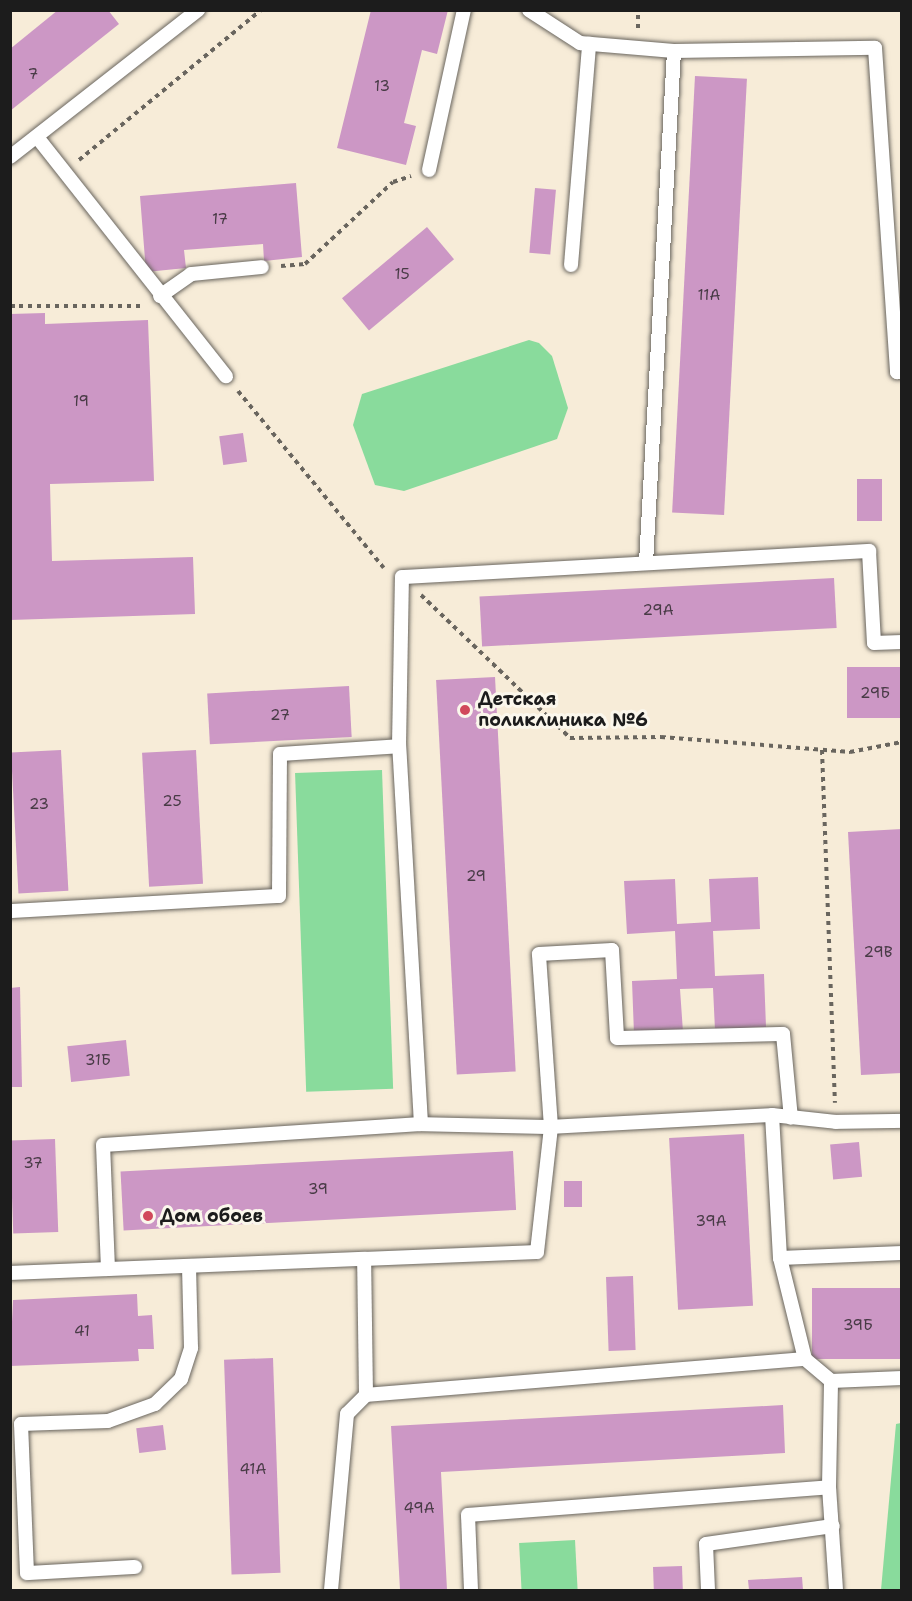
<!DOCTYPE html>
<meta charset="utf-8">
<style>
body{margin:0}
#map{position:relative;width:912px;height:1601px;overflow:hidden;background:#f7ecd8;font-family:"Shantell Sans",sans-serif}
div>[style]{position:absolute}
.green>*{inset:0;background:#89db9c;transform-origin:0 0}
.building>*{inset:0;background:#cc97c5;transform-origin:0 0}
.path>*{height:4px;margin-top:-2px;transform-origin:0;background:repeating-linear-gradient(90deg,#69655e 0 4.5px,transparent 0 9px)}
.roads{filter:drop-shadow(0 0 2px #69655e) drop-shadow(0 0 2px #69655e)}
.service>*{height:14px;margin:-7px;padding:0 7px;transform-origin:7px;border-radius:7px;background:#fff}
.dots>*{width:16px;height:16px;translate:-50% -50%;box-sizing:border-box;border:3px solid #fbf7ec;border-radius:50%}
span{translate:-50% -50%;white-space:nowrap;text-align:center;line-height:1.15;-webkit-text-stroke:6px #fbf7ec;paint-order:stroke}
.number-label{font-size:15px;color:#483b46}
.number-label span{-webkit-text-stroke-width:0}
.poi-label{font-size:18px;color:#1c1c1c;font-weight:700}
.left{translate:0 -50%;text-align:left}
.frame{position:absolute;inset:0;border:12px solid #1c1c1c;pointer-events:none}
</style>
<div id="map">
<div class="green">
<div style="clip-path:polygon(529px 340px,539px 343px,552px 356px,568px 408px,557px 439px,404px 491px,375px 485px,353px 425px,362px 394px)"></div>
<div style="left:382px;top:770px;width:319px;height:87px;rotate:88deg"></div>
<div style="clip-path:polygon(901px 1423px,901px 1590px,881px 1590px,896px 1424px)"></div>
<div style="left:575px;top:1540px;width:50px;height:56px;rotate:87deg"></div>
</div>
<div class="building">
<div style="clip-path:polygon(58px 10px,108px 10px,119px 24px,10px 111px,10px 49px)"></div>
<div style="clip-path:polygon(371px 10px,448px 10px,437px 54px,422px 50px,404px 123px,416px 126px,406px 165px,337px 148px)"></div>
<div style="left:695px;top:76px;width:52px;height:437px;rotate:3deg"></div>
<div style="clip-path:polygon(296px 183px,302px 257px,264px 261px,263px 244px,184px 250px,186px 268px,146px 272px,140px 196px)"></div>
<div style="left:535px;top:188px;width:21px;height:65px;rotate:5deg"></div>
<div style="left:427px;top:227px;width:42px;height:111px;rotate:50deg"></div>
<div style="clip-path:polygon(45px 313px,45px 324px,148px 320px,154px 481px,50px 484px,52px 561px,193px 557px,195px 614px,10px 620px,10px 314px)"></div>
<div style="left:243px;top:433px;width:29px;height:24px;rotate:82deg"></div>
<div style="left:857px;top:479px;width:25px;height:42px"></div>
<div style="left:834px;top:578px;width:50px;height:355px;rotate:87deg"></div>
<div style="left:902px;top:667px;width:51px;height:55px;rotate:90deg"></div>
<div style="left:495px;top:677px;width:395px;height:59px;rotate:87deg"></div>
<div style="left:349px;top:686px;width:51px;height:142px;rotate:87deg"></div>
<div style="left:61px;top:750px;width:141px;height:50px;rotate:87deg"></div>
<div style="left:196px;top:750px;width:134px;height:54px;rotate:87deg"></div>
<div style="clip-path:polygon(902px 829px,902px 1073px,861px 1075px,848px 832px)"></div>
<div style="clip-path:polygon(758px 877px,760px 929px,713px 931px,715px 976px,764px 974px,766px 1027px,715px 1030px,713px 988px,680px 989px,683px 1032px,634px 1034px,632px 981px,677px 979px,675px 931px,627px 934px,624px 881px,675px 879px,677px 924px,711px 922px,709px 879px)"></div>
<div style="clip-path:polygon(20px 987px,22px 1087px,10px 1087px,10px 988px)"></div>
<div style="left:126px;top:1040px;width:36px;height:59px;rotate:84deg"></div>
<div style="left:744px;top:1134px;width:172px;height:75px;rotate:87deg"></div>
<div style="left:55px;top:1139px;width:93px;height:45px;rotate:88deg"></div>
<div style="left:859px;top:1142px;width:35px;height:29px;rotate:85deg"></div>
<div style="left:513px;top:1151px;width:59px;height:393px;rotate:87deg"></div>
<div style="left:582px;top:1181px;width:26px;height:18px;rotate:90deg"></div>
<div style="left:633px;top:1276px;width:74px;height:27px;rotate:88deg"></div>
<div style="left:902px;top:1288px;width:71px;height:90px;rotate:90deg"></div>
<div style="clip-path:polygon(137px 1294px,138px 1316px,152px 1315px,154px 1349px,138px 1349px,139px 1361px,10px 1366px,13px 1300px)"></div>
<div style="left:273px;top:1358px;width:215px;height:49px;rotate:88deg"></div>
<div style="clip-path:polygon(783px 1405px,785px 1453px,441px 1472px,447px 1590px,400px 1590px,391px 1426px)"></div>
<div style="left:163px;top:1425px;width:25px;height:27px;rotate:83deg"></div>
<div style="left:682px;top:1566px;width:24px;height:29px;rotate:88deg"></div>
<div style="clip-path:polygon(802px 1577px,803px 1590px,749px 1590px,748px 1580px)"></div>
</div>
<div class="path">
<div style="left:638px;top:28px;width:18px;rotate:-90deg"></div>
<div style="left:79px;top:160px;width:236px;rotate:-39.5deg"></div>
<div style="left:281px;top:266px;width:24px;rotate:-5deg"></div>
<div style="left:305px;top:264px;width:120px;rotate:-43deg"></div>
<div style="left:393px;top:182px;width:19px;rotate:-18deg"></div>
<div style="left:10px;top:306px;width:135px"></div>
<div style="left:238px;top:391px;width:229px;rotate:50.5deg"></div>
<div style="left:421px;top:595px;width:207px;rotate:43.8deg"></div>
<div style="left:570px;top:738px;width:91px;rotate:-0.6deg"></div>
<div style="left:661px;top:737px;width:190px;rotate:4.5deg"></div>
<div style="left:850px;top:752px;width:53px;rotate:-10.9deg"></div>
<div style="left:822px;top:750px;width:353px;rotate:87.9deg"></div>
</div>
<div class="roads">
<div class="service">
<div style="left:529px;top:10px;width:61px;rotate:32.9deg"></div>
<div style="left:580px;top:43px;width:94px;rotate:4.9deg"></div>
<div style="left:674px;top:51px;width:201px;rotate:-0.9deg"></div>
<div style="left:875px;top:48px;width:325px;rotate:86.1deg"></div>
<div style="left:897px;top:372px;width:5px"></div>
<div style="left:37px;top:137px;width:305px;rotate:51.7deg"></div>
<div style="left:10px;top:157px;width:239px;rotate:-38deg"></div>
<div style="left:429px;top:170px;width:164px;rotate:-77.7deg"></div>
<div style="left:571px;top:265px;width:222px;rotate:-85.3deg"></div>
<div style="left:160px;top:296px;width:38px;rotate:-35deg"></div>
<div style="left:191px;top:274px;width:71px;rotate:-5.6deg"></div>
<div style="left:646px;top:563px;width:513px;rotate:-86.87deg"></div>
<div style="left:10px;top:911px;width:269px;rotate:-3.2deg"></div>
<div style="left:279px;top:896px;width:142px;rotate:-89.6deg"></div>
<div style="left:280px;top:754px;width:119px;rotate:-3.8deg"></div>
<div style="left:399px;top:746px;width:169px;rotate:-89deg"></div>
<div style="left:402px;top:577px;width:468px;rotate:-3.2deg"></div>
<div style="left:869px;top:551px;width:92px;rotate:86.9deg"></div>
<div style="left:874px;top:643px;width:28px;rotate:-2deg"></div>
<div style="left:772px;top:1115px;width:221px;rotate:176.9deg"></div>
<div style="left:551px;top:1127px;width:173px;rotate:-94deg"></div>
<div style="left:539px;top:954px;width:73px;rotate:-3.1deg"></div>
<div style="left:612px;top:950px;width:88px;rotate:86.7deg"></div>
<div style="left:617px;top:1038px;width:166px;rotate:-1.4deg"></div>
<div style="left:783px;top:1034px;width:84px;rotate:84.6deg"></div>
<div style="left:780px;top:1258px;width:143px;rotate:-93.2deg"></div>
<div style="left:772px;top:1115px;width:64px;rotate:6.2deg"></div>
<div style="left:836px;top:1122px;width:66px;rotate:-0.9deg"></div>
<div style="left:108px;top:1269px;width:124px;rotate:-92.3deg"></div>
<div style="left:103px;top:1145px;width:319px;rotate:-3.8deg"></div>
<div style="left:10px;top:1273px;width:354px;rotate:-2.3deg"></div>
<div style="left:805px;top:1359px;width:34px;rotate:40deg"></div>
<div style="left:831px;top:1381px;width:71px;rotate:-2.4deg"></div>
<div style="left:366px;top:1395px;width:136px;rotate:-90.8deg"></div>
<div style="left:364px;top:1259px;width:173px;rotate:-2.3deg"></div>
<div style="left:537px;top:1252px;width:126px;rotate:-83.6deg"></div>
<div style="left:551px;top:1127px;width:130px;rotate:-178.7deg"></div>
<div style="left:421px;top:1124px;width:379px;rotate:-93.3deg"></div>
<div style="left:829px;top:1487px;width:106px;rotate:-88.9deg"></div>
<div style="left:135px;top:1567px;width:108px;rotate:176.8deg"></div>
<div style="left:27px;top:1573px;width:149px;rotate:-92.3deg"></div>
<div style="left:21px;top:1424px;width:87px;rotate:-2deg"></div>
<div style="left:108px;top:1421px;width:50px;rotate:-19.9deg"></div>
<div style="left:155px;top:1404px;width:36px;rotate:-44deg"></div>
<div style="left:181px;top:1379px;width:33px;rotate:-72deg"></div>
<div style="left:191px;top:1348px;width:82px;rotate:-91.4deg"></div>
<div style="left:331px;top:1590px;width:177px;rotate:-84.8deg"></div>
<div style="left:347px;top:1414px;width:27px;rotate:-45deg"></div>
<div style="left:366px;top:1395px;width:440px;rotate:-4.7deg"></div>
<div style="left:805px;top:1359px;width:104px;rotate:-103.9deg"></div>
<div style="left:780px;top:1258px;width:122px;rotate:-2.3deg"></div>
<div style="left:471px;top:1590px;width:75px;rotate:-92.3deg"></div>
<div style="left:468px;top:1515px;width:362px;rotate:-4.4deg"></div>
<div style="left:829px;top:1487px;width:103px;rotate:86.1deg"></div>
<div style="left:708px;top:1590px;width:46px;rotate:-92.5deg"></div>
<div style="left:706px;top:1544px;width:128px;rotate:-8.1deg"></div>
</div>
</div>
<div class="dots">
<div style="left:465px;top:710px;background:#d1495b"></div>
<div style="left:148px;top:1216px;background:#d1495b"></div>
</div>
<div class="number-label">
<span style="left:33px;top:75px">7</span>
<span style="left:382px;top:87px">13</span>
<span style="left:220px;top:220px">17</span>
<span style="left:402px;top:275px">15</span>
<span style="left:709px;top:296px">11А</span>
<span style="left:81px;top:402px">19</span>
<span style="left:658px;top:611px">29А</span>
<span style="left:875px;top:694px">29Б</span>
<span style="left:280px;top:716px">27</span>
<span style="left:172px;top:802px">25</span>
<span style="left:39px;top:805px">23</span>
<span style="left:476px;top:877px">29</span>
<span style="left:878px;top:953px">29В</span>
<span style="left:98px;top:1061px">31Б</span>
<span style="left:33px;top:1164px">37</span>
<span style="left:318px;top:1190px">39</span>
<span style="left:711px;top:1222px">39А</span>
<span style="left:858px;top:1326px">39Б</span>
<span style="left:82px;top:1332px">41</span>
<span style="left:253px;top:1470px">41А</span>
<span style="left:419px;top:1509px">49А</span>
</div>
<div class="poi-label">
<span class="left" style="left:478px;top:710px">Детская<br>поликлиника №6</span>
<span class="left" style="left:160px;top:1216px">Дом обоев</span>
</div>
<div class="frame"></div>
</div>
